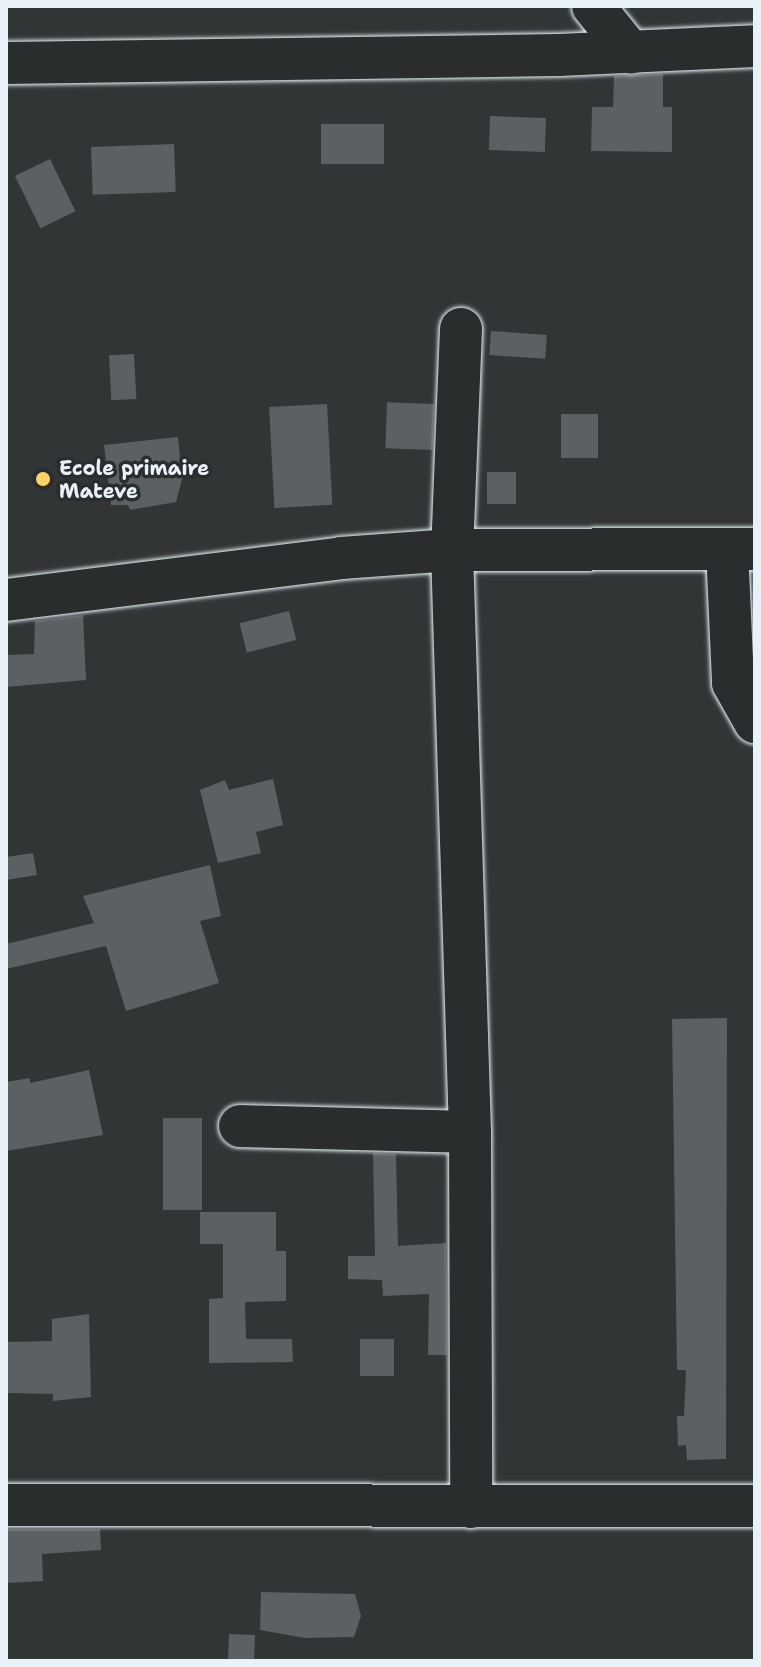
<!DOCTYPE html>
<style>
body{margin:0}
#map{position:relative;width:761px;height:1667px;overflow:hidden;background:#323536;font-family:"Shantell Sans",sans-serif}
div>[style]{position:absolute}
.building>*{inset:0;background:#5c6063;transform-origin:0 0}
.roads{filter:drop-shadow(0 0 2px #e8f1f8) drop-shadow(0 0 2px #e8f1f8)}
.minor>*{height:42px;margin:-21px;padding:0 21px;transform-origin:21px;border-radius:21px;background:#2a2d2e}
.dots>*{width:22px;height:22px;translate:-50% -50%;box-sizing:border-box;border:4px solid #2a2d2e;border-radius:50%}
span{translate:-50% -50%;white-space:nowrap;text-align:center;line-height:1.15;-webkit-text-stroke:7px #2a2d2e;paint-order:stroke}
.poi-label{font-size:20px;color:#e8f1f8;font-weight:700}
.left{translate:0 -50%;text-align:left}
.frame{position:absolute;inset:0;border:8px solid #e8f1f8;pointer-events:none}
</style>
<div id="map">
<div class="building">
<div style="clip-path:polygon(663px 74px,663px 107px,672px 107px,672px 152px,591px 151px,592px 107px,613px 107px,614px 76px)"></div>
<div style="left:490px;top:116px;width:56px;height:34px;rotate:2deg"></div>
<div style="left:384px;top:124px;width:40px;height:63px;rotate:90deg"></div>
<div style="left:174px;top:144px;width:48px;height:83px;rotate:88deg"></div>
<div style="left:50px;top:159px;width:58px;height:39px;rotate:64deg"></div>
<div style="left:491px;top:331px;width:56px;height:24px;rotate:4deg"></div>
<div style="left:134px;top:354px;width:45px;height:25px;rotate:87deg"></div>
<div style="left:327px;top:404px;width:101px;height:58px;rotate:87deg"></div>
<div style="left:434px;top:404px;width:46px;height:47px;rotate:92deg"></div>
<div style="left:561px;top:414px;width:37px;height:44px"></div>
<div style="clip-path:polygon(178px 437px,182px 479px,176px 502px,130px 510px,128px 505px,111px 505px,104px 445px)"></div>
<div style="left:487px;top:472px;width:29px;height:32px"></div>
<div style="left:289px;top:611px;width:30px;height:51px;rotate:76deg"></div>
<div style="clip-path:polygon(83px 615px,86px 680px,6px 687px,6px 655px,34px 654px,35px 621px)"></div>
<div style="clip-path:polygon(273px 779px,283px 825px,256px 832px,261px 853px,218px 863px,200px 790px,225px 780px,229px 790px)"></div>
<div style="clip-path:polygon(33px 853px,37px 875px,6px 880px,6px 857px)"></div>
<div style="clip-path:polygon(210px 865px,221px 916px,200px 921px,219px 983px,126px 1011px,106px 946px,6px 969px,6px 944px,94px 923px,83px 896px)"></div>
<div style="clip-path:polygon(727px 1018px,726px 1459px,687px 1460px,686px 1445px,678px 1446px,677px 1416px,684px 1416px,686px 1370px,677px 1370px,672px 1019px)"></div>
<div style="clip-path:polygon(89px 1070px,103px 1135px,6px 1151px,6px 1082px,30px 1078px,30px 1083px)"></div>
<div style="left:202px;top:1118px;width:92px;height:39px;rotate:90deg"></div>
<div style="clip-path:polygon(373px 1153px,396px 1154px,398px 1246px,446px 1243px,447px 1355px,428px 1355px,429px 1294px,383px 1296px,382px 1280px,348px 1279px,348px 1256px,375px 1256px)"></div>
<div style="clip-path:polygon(200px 1212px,276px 1212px,276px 1251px,286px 1251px,286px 1301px,245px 1302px,246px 1339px,292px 1339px,293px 1362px,209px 1363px,209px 1299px,223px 1298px,223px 1244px,200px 1244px)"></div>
<div style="clip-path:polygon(89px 1314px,91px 1397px,53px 1401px,53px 1394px,6px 1393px,6px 1342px,52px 1341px,52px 1319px)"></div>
<div style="left:360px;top:1339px;width:34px;height:37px"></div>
<div style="clip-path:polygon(6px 1529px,100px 1529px,101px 1550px,42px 1554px,43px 1581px,6px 1583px)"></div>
<div style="clip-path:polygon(261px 1592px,355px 1594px,361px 1616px,354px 1637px,305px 1638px,260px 1630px)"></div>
<div style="left:229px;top:1634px;width:26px;height:27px;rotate:2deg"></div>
</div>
<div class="roads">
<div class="minor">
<div style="left:593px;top:6px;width:60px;rotate:51deg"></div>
<div style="left:6px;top:63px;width:553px;rotate:-0.83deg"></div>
<div style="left:559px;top:55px;width:196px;rotate:-2.6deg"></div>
<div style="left:461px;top:329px;width:221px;rotate:92.3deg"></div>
<div style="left:452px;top:550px;width:582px;rotate:88.23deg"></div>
<div style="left:470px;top:1132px;width:375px;rotate:89.8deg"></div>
<div style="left:727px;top:549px;width:134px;rotate:87.4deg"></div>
<div style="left:733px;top:683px;width:45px;rotate:60.6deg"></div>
<div style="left:6px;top:600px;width:338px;rotate:-7.1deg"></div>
<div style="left:341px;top:558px;width:111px;rotate:-4.1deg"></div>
<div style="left:452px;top:550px;width:303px;rotate:-0.2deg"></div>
<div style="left:240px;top:1126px;width:230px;rotate:1.5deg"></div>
<div style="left:6px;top:1505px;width:749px;rotate:0.08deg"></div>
</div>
</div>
<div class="dots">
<div style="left:43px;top:479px;background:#ffd166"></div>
</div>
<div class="poi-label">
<span class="left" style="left:59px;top:480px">Ecole primaire<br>Mateve</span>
</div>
<div class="frame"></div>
</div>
